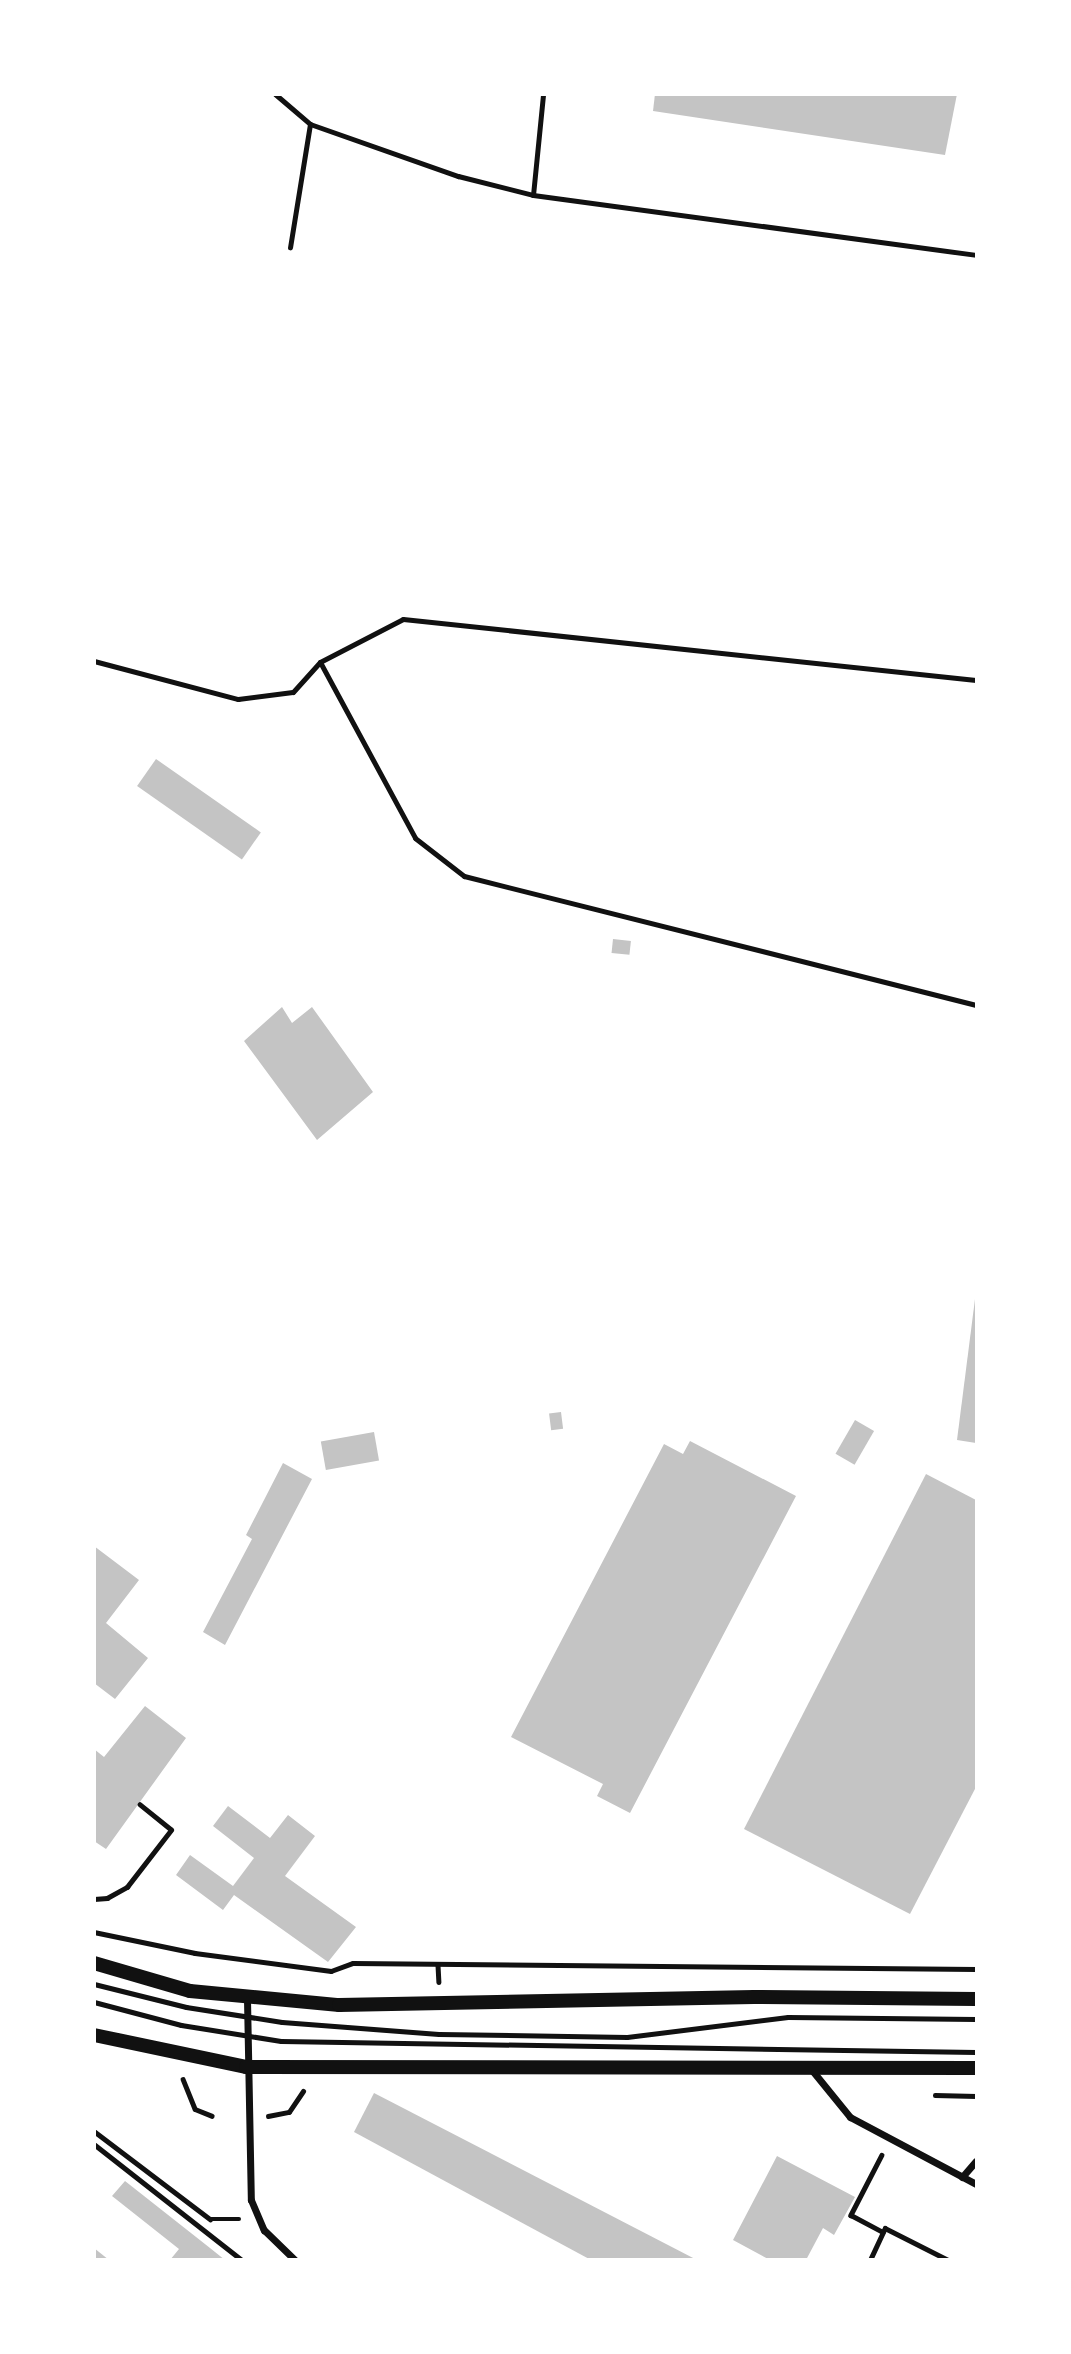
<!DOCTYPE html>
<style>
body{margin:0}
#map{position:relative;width:1071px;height:2354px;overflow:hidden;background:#fff;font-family:"Public Sans",sans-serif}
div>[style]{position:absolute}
.building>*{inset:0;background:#c4c4c4;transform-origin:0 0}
.path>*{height:4.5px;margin:-2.25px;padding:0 2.25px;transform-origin:2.25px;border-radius:2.25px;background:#111}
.service>*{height:5px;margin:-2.5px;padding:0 2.5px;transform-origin:2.5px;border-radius:2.5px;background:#111}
.minor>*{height:7px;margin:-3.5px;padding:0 3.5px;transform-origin:3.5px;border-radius:3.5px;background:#111}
.secondary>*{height:14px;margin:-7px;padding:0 7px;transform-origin:7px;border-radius:7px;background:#111}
span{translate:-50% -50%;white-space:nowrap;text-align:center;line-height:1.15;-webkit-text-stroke:6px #fff;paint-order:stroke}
.frame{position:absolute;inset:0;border:96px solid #fff;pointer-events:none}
</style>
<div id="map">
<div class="building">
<div style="clip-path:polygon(655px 94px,957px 94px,945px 155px,653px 111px)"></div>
<div style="left:156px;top:759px;width:128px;height:33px;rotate:35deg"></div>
<div style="left:613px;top:939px;width:18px;height:14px;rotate:6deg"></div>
<div style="clip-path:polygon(282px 1007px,292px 1023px,312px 1007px,373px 1092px,317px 1140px,244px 1041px)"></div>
<div style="clip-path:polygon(975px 1299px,976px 1299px,976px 1443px,957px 1440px)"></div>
<div style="left:561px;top:1412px;width:17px;height:12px;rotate:83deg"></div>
<div style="left:855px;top:1420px;width:22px;height:39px;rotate:30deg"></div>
<div style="left:374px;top:1432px;width:29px;height:54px;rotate:80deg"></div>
<div style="clip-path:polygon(690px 1441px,796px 1496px,630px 1813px,597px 1796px,603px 1784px,511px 1737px,664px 1444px,683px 1454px)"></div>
<div style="clip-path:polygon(283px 1463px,312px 1479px,225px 1645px,203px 1632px,252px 1539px,246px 1535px)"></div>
<div style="clip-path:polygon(926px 1474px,976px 1500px,976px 1787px,910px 1914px,744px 1829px)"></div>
<div style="clip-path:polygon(94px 1546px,139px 1580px,106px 1623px,148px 1658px,115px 1699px,94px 1683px)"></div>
<div style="clip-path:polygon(145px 1706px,186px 1738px,106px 1849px,94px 1841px,94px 1749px,104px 1757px)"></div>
<div style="clip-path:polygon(228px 1806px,270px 1838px,288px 1815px,315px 1836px,285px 1876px,356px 1927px,328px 1962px,234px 1895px,223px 1910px,176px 1875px,190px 1855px,233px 1886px,254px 1858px,213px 1826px)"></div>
<div style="clip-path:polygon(374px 2093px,697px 2260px,591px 2260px,354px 2132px)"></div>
<div style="clip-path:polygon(777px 2156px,855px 2197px,834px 2235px,823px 2228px,806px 2260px,770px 2260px,733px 2240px)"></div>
<div style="clip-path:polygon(125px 2181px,210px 2248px,225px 2260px,170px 2260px,179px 2249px,112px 2196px)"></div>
<div style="clip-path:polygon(94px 2248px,109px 2260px,94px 2260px)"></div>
</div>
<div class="path">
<div style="left:94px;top:1899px;width:13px;rotate:-4deg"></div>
<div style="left:107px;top:1898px;width:23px;rotate:-29deg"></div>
<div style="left:127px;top:1887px;width:72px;rotate:-52.3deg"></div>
<div style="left:171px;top:1830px;width:40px;rotate:-141deg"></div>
<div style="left:94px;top:1932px;width:103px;rotate:11.7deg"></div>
<div style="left:195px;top:1953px;width:137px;rotate:7.5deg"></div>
<div style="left:331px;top:1971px;width:23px;rotate:-20deg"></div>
<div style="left:353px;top:1963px;width:623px;rotate:0.55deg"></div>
<div style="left:438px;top:1965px;width:17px;rotate:87deg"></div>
<div style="left:183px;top:2079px;width:32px;rotate:68deg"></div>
<div style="left:195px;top:2109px;width:18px;rotate:22deg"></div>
<div style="left:935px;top:2095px;width:41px;rotate:1.4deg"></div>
<div style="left:268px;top:2116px;width:21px;rotate:-11deg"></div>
<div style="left:289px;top:2112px;width:25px;rotate:-56deg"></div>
<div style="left:94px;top:2131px;width:146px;rotate:37.2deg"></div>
<div style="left:210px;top:2219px;width:29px"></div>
<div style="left:94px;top:2144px;width:188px;rotate:38.1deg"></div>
<div style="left:882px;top:2155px;width:68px;rotate:117.3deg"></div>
<div style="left:851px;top:2215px;width:36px;rotate:28deg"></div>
<div style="left:870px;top:2260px;width:35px;rotate:-65deg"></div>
<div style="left:885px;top:2228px;width:71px;rotate:26.9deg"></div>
</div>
<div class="service">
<div style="left:275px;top:94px;width:46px;rotate:40.6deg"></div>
<div style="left:310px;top:124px;width:125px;rotate:99.2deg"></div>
<div style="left:310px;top:124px;width:157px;rotate:19.4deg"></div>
<div style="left:458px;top:176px;width:77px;rotate:14.2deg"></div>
<div style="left:533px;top:195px;width:447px;rotate:7.7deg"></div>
<div style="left:533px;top:195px;width:101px;rotate:-84.3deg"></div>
<div style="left:94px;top:661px;width:149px;rotate:14.8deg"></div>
<div style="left:238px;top:699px;width:55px;rotate:-7.3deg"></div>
<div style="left:293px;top:692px;width:40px;rotate:-48deg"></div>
<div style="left:320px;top:662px;width:93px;rotate:-27.4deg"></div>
<div style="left:403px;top:619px;width:576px;rotate:6.08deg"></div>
<div style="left:320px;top:662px;width:200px;rotate:61.6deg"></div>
<div style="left:415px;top:838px;width:62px;rotate:37.8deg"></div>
<div style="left:464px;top:876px;width:528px;rotate:14.14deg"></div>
<div style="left:94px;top:1984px;width:95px;rotate:14deg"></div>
<div style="left:186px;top:2007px;width:97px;rotate:8.9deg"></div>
<div style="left:282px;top:2022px;width:157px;rotate:4.4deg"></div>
<div style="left:439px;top:2034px;width:188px;rotate:0.9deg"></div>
<div style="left:627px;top:2037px;width:162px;rotate:-7.1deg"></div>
<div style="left:788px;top:2017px;width:188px;rotate:0.6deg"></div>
<div style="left:94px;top:2002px;width:90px;rotate:14.8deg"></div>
<div style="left:181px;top:2025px;width:101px;rotate:9.1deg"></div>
<div style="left:281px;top:2041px;width:695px;rotate:0.91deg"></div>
</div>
<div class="minor">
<div style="left:247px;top:1999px;width:201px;rotate:88.9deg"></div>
<div style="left:251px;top:2200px;width:33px;rotate:67deg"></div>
<div style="left:264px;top:2230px;width:43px;rotate:44.1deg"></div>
<div style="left:811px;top:2069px;width:62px;rotate:50.9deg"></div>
<div style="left:850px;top:2117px;width:143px;rotate:28deg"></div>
<div style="left:962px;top:2177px;width:21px;rotate:-49deg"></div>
</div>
<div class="secondary">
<div style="left:94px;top:1963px;width:100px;rotate:16.3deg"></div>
<div style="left:190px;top:1991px;width:150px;rotate:5.4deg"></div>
<div style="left:339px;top:2005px;width:415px;rotate:-1.1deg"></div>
<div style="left:754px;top:1997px;width:222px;rotate:0.5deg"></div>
<div style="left:94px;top:2035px;width:155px;rotate:11.9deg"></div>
<div style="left:246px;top:2067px;width:730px;rotate:0.08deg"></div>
</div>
<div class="frame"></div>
</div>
